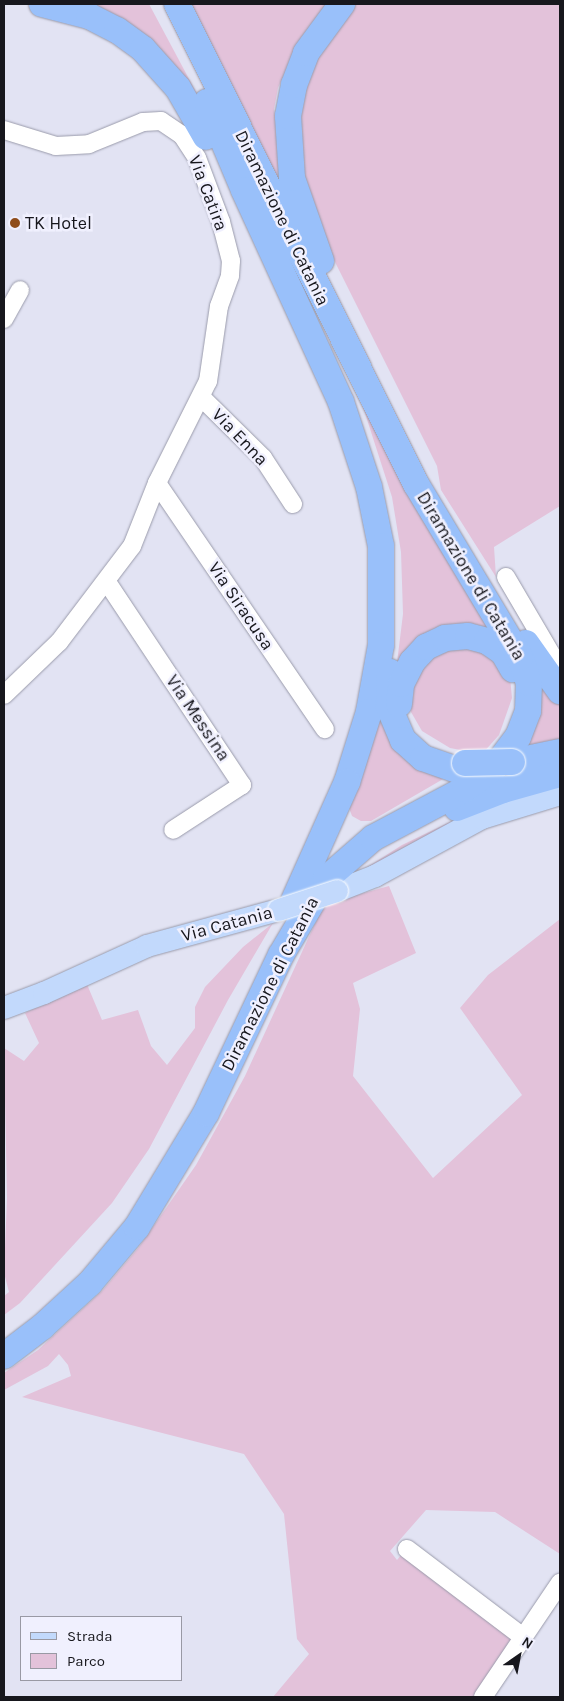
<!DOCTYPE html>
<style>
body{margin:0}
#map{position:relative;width:564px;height:1701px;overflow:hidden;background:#e2e3f3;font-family:Karla,sans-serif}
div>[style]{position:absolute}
.green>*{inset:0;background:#e3c2da}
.roads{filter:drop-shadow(0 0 1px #9a9bab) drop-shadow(0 0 1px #9a9bab)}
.minor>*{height:18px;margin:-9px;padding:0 9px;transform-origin:9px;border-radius:9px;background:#fff}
.major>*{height:22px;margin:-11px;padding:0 11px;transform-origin:11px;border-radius:11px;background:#c2d9fc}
.highway>*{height:26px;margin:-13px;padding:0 13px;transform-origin:13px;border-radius:13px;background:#99c0fa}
.bridges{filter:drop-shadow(0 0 1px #fff) drop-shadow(0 0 1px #fff)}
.major-bridge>*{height:22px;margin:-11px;padding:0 11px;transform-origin:11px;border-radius:11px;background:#c2d9fc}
.highway-bridge>*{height:26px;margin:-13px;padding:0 13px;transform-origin:13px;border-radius:13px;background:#99c0fa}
.dots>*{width:14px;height:14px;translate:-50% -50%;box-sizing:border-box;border:2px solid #f0f0fe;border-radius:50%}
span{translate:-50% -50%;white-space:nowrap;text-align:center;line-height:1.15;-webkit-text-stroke:5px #f0f0fe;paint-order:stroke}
.street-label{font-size:18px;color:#17171d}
.poi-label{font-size:18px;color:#17171d}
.left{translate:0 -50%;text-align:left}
.frame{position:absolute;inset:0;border:5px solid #17171d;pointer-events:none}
.legend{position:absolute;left:20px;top:1616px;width:162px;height:65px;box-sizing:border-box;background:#f0f0fe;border:1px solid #9999a4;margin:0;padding:6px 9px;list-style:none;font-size:15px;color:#17171d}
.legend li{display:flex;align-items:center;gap:10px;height:25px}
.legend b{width:25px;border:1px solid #9999a4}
.north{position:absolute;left:494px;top:1631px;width:50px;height:50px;-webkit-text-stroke:4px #f0f0fe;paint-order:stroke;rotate:33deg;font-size:14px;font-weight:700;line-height:20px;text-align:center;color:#17171d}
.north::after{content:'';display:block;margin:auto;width:18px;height:22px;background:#17171d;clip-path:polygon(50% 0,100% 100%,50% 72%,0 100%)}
</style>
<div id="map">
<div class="green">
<div style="clip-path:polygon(80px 4px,149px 4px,196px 92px,213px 133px)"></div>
<div style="clip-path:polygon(188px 4px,326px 4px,297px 46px,278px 88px,274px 109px,289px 207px)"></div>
<div style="clip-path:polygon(355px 4px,560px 4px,560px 506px,494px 547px,496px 577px,441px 490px,437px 466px,322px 236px,301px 168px,298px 109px,325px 38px)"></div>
<div style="clip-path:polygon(352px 373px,511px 651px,472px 631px,395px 679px,403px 614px,401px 552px,392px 497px)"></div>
<div style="clip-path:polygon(482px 645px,510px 677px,512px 698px,499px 735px,482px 754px,450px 748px,422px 731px,411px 712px,408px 690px,429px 652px)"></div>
<div style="clip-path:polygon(537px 681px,560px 697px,560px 742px,519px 750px)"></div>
<div style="clip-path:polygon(383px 691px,385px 712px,450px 775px,371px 821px,361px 821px,352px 816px,347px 802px)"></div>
<div style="clip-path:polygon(483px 806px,352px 877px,402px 845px)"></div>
<div style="clip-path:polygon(389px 886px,416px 953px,353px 983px,360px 1009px,353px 1076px,433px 1178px,522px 1095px,460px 1008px,488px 975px,560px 919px,560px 1554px,495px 1512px,426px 1510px,390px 1551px,397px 1560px,402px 1554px,510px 1636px,514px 1643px,476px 1697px,273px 1697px,309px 1654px,297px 1639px,284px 1514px,244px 1454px,22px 1397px,71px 1376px,68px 1365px,59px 1354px,48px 1366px,4px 1390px,4px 1373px,38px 1350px,102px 1291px,139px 1247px,196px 1165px,245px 1076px,324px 904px)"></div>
<div style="clip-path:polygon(273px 923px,228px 1000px,149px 1149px,112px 1203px,20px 1303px,4px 1315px,4px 1296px,9px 1292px,4px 1273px,7px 1198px,4px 1048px,24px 1061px,39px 1043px,25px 1013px,86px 982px,102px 1020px,138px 1010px,151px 1046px,167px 1065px,195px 1028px,195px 1007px,205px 987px,243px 947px)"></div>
</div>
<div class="roads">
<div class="minor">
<div style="left:4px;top:130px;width:54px;rotate:17.1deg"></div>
<div style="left:56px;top:146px;width:33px;rotate:-3deg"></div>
<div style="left:89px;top:144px;width:58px;rotate:-22.2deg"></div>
<div style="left:143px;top:122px;width:18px;rotate:-3deg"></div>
<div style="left:161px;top:121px;width:25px;rotate:34deg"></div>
<div style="left:182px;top:135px;width:27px;rotate:57deg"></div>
<div style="left:197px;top:158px;width:68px;rotate:69.4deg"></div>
<div style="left:221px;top:222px;width:40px;rotate:75.6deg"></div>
<div style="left:231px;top:261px;width:15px;rotate:94deg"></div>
<div style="left:230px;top:276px;width:32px;rotate:110deg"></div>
<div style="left:219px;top:306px;width:76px;rotate:98.3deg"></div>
<div style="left:208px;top:381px;width:114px;rotate:116.6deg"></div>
<div style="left:157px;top:483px;width:68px;rotate:111.6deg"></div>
<div style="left:132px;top:546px;width:121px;rotate:127.2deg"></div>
<div style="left:59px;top:642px;width:76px;rotate:136.1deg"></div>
<div style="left:4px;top:319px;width:33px;rotate:-61deg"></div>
<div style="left:201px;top:397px;width:87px;rotate:44.5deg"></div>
<div style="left:263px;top:458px;width:55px;rotate:56.9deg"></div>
<div style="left:157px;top:483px;width:298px;rotate:55.7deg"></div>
<div style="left:506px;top:577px;width:107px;rotate:59.6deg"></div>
<div style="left:107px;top:582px;width:244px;rotate:56.4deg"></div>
<div style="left:242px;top:785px;width:82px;rotate:146.9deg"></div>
<div style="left:407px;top:1549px;width:146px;rotate:37.2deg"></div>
<div style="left:483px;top:1697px;width:138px;rotate:-56deg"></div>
</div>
<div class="major">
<div style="left:337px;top:891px;width:41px;rotate:-21.5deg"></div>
<div style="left:375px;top:876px;width:122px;rotate:-28.5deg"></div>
<div style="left:482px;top:818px;width:82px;rotate:-17.1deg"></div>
<div style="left:4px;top:1008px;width:43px;rotate:-20.6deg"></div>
<div style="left:44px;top:993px;width:113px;rotate:-24.5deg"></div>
<div style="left:147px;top:946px;width:137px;rotate:-15.3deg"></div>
</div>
<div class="highway">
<div style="left:42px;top:4px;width:49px;rotate:14.3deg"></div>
<div style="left:89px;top:16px;width:31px;rotate:27deg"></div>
<div style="left:117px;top:30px;width:32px;rotate:36deg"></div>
<div style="left:143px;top:49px;width:52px;rotate:48.1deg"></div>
<div style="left:178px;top:88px;width:56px;rotate:60.3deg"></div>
<div style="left:207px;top:102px;width:95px;rotate:67.2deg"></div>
<div style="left:244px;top:190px;width:233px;rotate:65.4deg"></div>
<div style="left:341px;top:402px;width:89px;rotate:71.8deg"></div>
<div style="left:369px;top:487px;width:60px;rotate:78.5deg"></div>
<div style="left:381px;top:546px;width:99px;rotate:90deg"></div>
<div style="left:381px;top:645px;width:68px;rotate:100.2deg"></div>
<div style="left:369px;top:712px;width:73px;rotate:107.4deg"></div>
<div style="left:347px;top:782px;width:137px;rotate:114.1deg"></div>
<div style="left:321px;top:261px;width:88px;rotate:-109.3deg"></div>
<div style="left:292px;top:178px;width:62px;rotate:-93.7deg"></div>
<div style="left:288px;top:116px;width:32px;rotate:-79deg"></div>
<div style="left:294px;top:85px;width:34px;rotate:-69deg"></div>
<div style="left:306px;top:53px;width:61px;rotate:-53.7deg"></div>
<div style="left:526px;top:643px;width:59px;rotate:54.7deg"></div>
<div style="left:390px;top:672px;width:35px;rotate:92deg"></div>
<div style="left:389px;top:707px;width:36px;rotate:67deg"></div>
<div style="left:403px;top:740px;width:27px;rotate:42deg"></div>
<div style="left:423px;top:758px;width:42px;rotate:19.3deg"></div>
<div style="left:399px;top:704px;width:20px;rotate:-84deg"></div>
<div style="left:401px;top:684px;width:25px;rotate:-63deg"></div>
<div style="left:412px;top:662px;width:21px;rotate:-47deg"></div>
<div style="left:426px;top:647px;width:21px;rotate:-25deg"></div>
<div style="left:445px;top:638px;width:23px;rotate:-5deg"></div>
<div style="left:468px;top:636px;width:20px;rotate:15deg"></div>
<div style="left:487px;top:641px;width:19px;rotate:35deg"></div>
<div style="left:503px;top:652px;width:20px;rotate:60deg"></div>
<div style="left:512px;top:762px;width:49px;rotate:-11.8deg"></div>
<div style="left:457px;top:808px;width:49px;rotate:-21.4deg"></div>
<div style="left:503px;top:790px;width:59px;rotate:-15.7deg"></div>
<div style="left:4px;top:1356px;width:48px;rotate:-37.3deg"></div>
<div style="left:42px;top:1327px;width:65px;rotate:-42.5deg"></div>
<div style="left:90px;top:1283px;width:73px;rotate:-50deg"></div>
<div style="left:137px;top:1227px;width:133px;rotate:-58.8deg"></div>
<div style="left:206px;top:1113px;width:175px;rotate:-64.6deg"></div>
<div style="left:281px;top:955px;width:88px;rotate:-59.4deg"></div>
<div style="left:326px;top:879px;width:62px;rotate:-41.1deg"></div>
<div style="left:373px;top:838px;width:104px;rotate:-28deg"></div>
<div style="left:465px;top:789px;width:37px;rotate:-36deg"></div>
<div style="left:495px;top:767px;width:38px;rotate:-53deg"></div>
<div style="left:518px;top:737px;width:28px;rotate:-69deg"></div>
<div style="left:528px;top:711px;width:28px;rotate:-88deg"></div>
<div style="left:529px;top:683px;width:28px;rotate:-109deg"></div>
<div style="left:520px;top:657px;width:202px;rotate:-121deg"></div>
<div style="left:416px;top:484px;width:536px;rotate:-116.47deg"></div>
</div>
</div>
<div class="bridges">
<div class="major-bridge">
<div style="left:279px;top:910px;width:61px;rotate:-18.1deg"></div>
</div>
<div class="highway-bridge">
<div style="left:465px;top:763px;width:47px;rotate:-1.2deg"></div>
</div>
</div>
<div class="dots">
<div style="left:15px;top:223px;background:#8f4d1b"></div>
</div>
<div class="street-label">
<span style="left:208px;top:193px;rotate:69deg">Via Catira</span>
<span style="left:282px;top:218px;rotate:64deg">Diramazione di Catania</span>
<span style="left:240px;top:437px;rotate:46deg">Via Enna</span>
<span style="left:471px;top:576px;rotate:59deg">Diramazione di Catania</span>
<span style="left:241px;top:606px;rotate:56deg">Via Siracusa</span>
<span style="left:198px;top:718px;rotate:56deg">Via Messina</span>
<span style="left:227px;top:924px;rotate:-15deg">Via Catania</span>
<span style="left:270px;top:984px;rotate:-63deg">Diramazione di Catania</span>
</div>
<div class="poi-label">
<span class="left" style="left:25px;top:223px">TK Hotel</span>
</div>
<div class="frame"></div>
<ul class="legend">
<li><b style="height:6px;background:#c2d9fc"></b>Strada</li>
<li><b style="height:14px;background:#e3c2da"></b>Parco</li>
</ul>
<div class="north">N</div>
</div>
